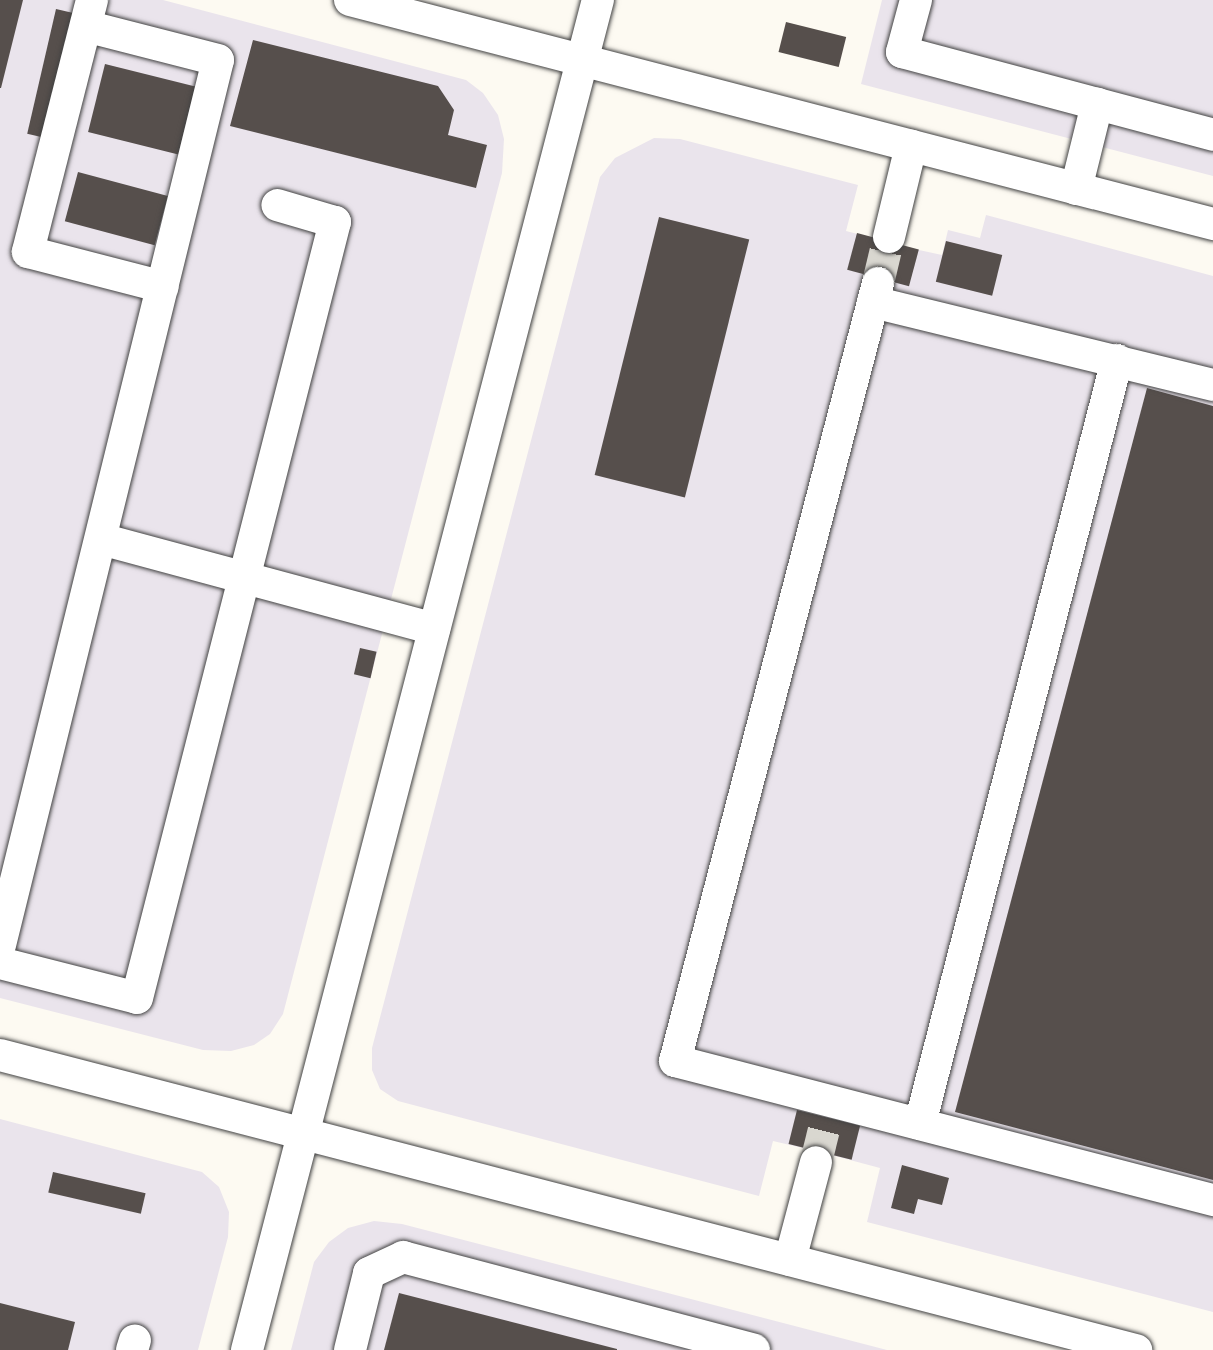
<!DOCTYPE html>
<style>
body{margin:0}
#map{position:relative;width:1213px;height:1350px;overflow:hidden;background:#fdfaf2;font-family:"Playfair Display",serif}
div>[style]{position:absolute}
.industrial>*{inset:0;background:#eae4ec}
.building>*{inset:0;background:#564f4c;transform-origin:0 0}
.minor-tunnel>*{height:32px;margin-top:-16px;transform-origin:0;background:repeating-linear-gradient(90deg,#d9d7d0 0 32px,transparent 0 48px)}
.roads{filter:drop-shadow(0 0 2px #424242) drop-shadow(0 0 2px #424242)}
.minor>*{height:32px;margin:-16px;padding:0 16px;transform-origin:16px;border-radius:16px;background:#fff}
span{translate:-50% -50%;white-space:nowrap;text-align:center;line-height:1.15;-webkit-text-stroke:7px #fff;paint-order:stroke}
</style>
<div id="map">
<div class="industrial">
<div style="clip-path:polygon(0 0,163px 0,466px 80px,483px 93px,498px 115px,504px 139px,502px 173px,283px 1014px,270px 1034px,254px 1045px,231px 1051px,203px 1050px,0 998px)"></div>
<div style="clip-path:polygon(882px 0,1213px 0,1213px 176px,861px 84px)"></div>
<div style="clip-path:polygon(654px 138px,680px 139px,858px 185px,846px 231px,919px 250px,942px 255px,948px 230px,980px 238px,986px 215px,1213px 276px,1213px 1312px,867px 1222px,880px 1168px,820px 1152px,773px 1141px,759px 1196px,398px 1101px,380px 1089px,372px 1070px,372px 1048px,600px 177px,615px 158px)"></div>
<div style="clip-path:polygon(0 1119px,202px 1172px,219px 1187px,229px 1212px,228px 1237px,198px 1350px,0 1350px)"></div>
<div style="clip-path:polygon(374px 1221px,402px 1224px,887px 1350px,291px 1350px,314px 1262px,329px 1242px,348px 1228px)"></div>
</div>
<div class="building">
<div style="clip-path:polygon(0 0,23px 0,1px 88px,0 88px)"></div>
<div style="left:56px;top:9px;width:22px;height:128px;rotate:13deg"></div>
<div style="left:786px;top:22px;width:62px;height:31px;rotate:14deg"></div>
<div style="clip-path:polygon(253px 40px,438px 86px,454px 110px,448px 135px,487px 145px,476px 188px,230px 126px)"></div>
<div style="left:105px;top:64px;width:93px;height:70px;rotate:14deg"></div>
<div style="left:78px;top:172px;width:93px;height:51px;rotate:15deg"></div>
<div style="left:659px;top:217px;width:93px;height:266px;rotate:14deg"></div>
<div style="left:857px;top:233px;width:64px;height:38px;rotate:15deg"></div>
<div style="left:946px;top:241px;width:58px;height:42px;rotate:14deg"></div>
<div style="clip-path:polygon(1147px 388px,1213px 406px,1213px 1180px,955px 1112px)"></div>
<div style="left:360px;top:648px;width:17px;height:27px;rotate:13deg"></div>
<div style="left:797px;top:1110px;width:65px;height:35px;rotate:14deg"></div>
<div style="clip-path:polygon(902px 1165px,949px 1178px,942px 1205px,918px 1199px,914px 1214px,891px 1208px)"></div>
<div style="left:53px;top:1172px;width:95px;height:21px;rotate:13deg"></div>
<div style="clip-path:polygon(399px 1293px,617px 1349px,617px 1350px,384px 1350px)"></div>
<div style="clip-path:polygon(0 1303px,75px 1322px,68px 1350px,0 1350px)"></div>
</div>
<div class="minor-tunnel">
<div style="left:878px;top:283px;width:47px;rotate:-76.6deg"></div>
<div style="left:816px;top:1162px;width:55px;rotate:-76.2deg"></div>
</div>
<div class="roads">
<div class="minor">
<div style="left:92px;top:0;width:260px;rotate:104.3deg"></div>
<div style="left:28px;top:252px;width:139px;rotate:14.5deg"></div>
<div style="left:350px;top:0;width:892px;rotate:14.55deg"></div>
<div style="left:916px;top:0;width:54px;rotate:105.1deg"></div>
<div style="left:902px;top:52px;width:322px;rotate:14.9deg"></div>
<div style="left:1076px;top:189px;width:88px;rotate:-76.1deg"></div>
<div style="left:889px;top:237px;width:94px;rotate:-76.4deg"></div>
<div style="left:878px;top:283px;width:804px;rotate:104.62deg"></div>
<div style="left:675px;top:1061px;width:556px;rotate:14.49deg"></div>
<div style="left:873px;top:302px;width:350px;rotate:13.7deg"></div>
<div style="left:101px;top:539px;width:345px;rotate:15.1deg"></div>
<div style="left:0;top:945px;width:911px;rotate:-76.16deg"></div>
<div style="left:218px;top:60px;width:136px;rotate:-165.6deg"></div>
<div style="left:0;top:963px;width:141px;rotate:14.3deg"></div>
<div style="left:137px;top:998px;width:801px;rotate:-75.69deg"></div>
<div style="left:335px;top:222px;width:60px;rotate:-163.7deg"></div>
<div style="left:0;top:1055px;width:1174px;rotate:14.56deg"></div>
<div style="left:920px;top:1124px;width:789px;rotate:-75.54deg"></div>
<div style="left:790px;top:1260px;width:101px;rotate:-75.1deg"></div>
<div style="left:132px;top:1350px;width:10px;rotate:-73deg"></div>
<div style="left:247px;top:1350px;width:1395px;rotate:-75.43deg"></div>
<div style="left:350px;top:1350px;width:79px;rotate:-76.1deg"></div>
<div style="left:369px;top:1273px;width:38px;rotate:-25deg"></div>
<div style="left:403px;top:1257px;width:363px;rotate:14.8deg"></div>
</div>
</div>
</div>
